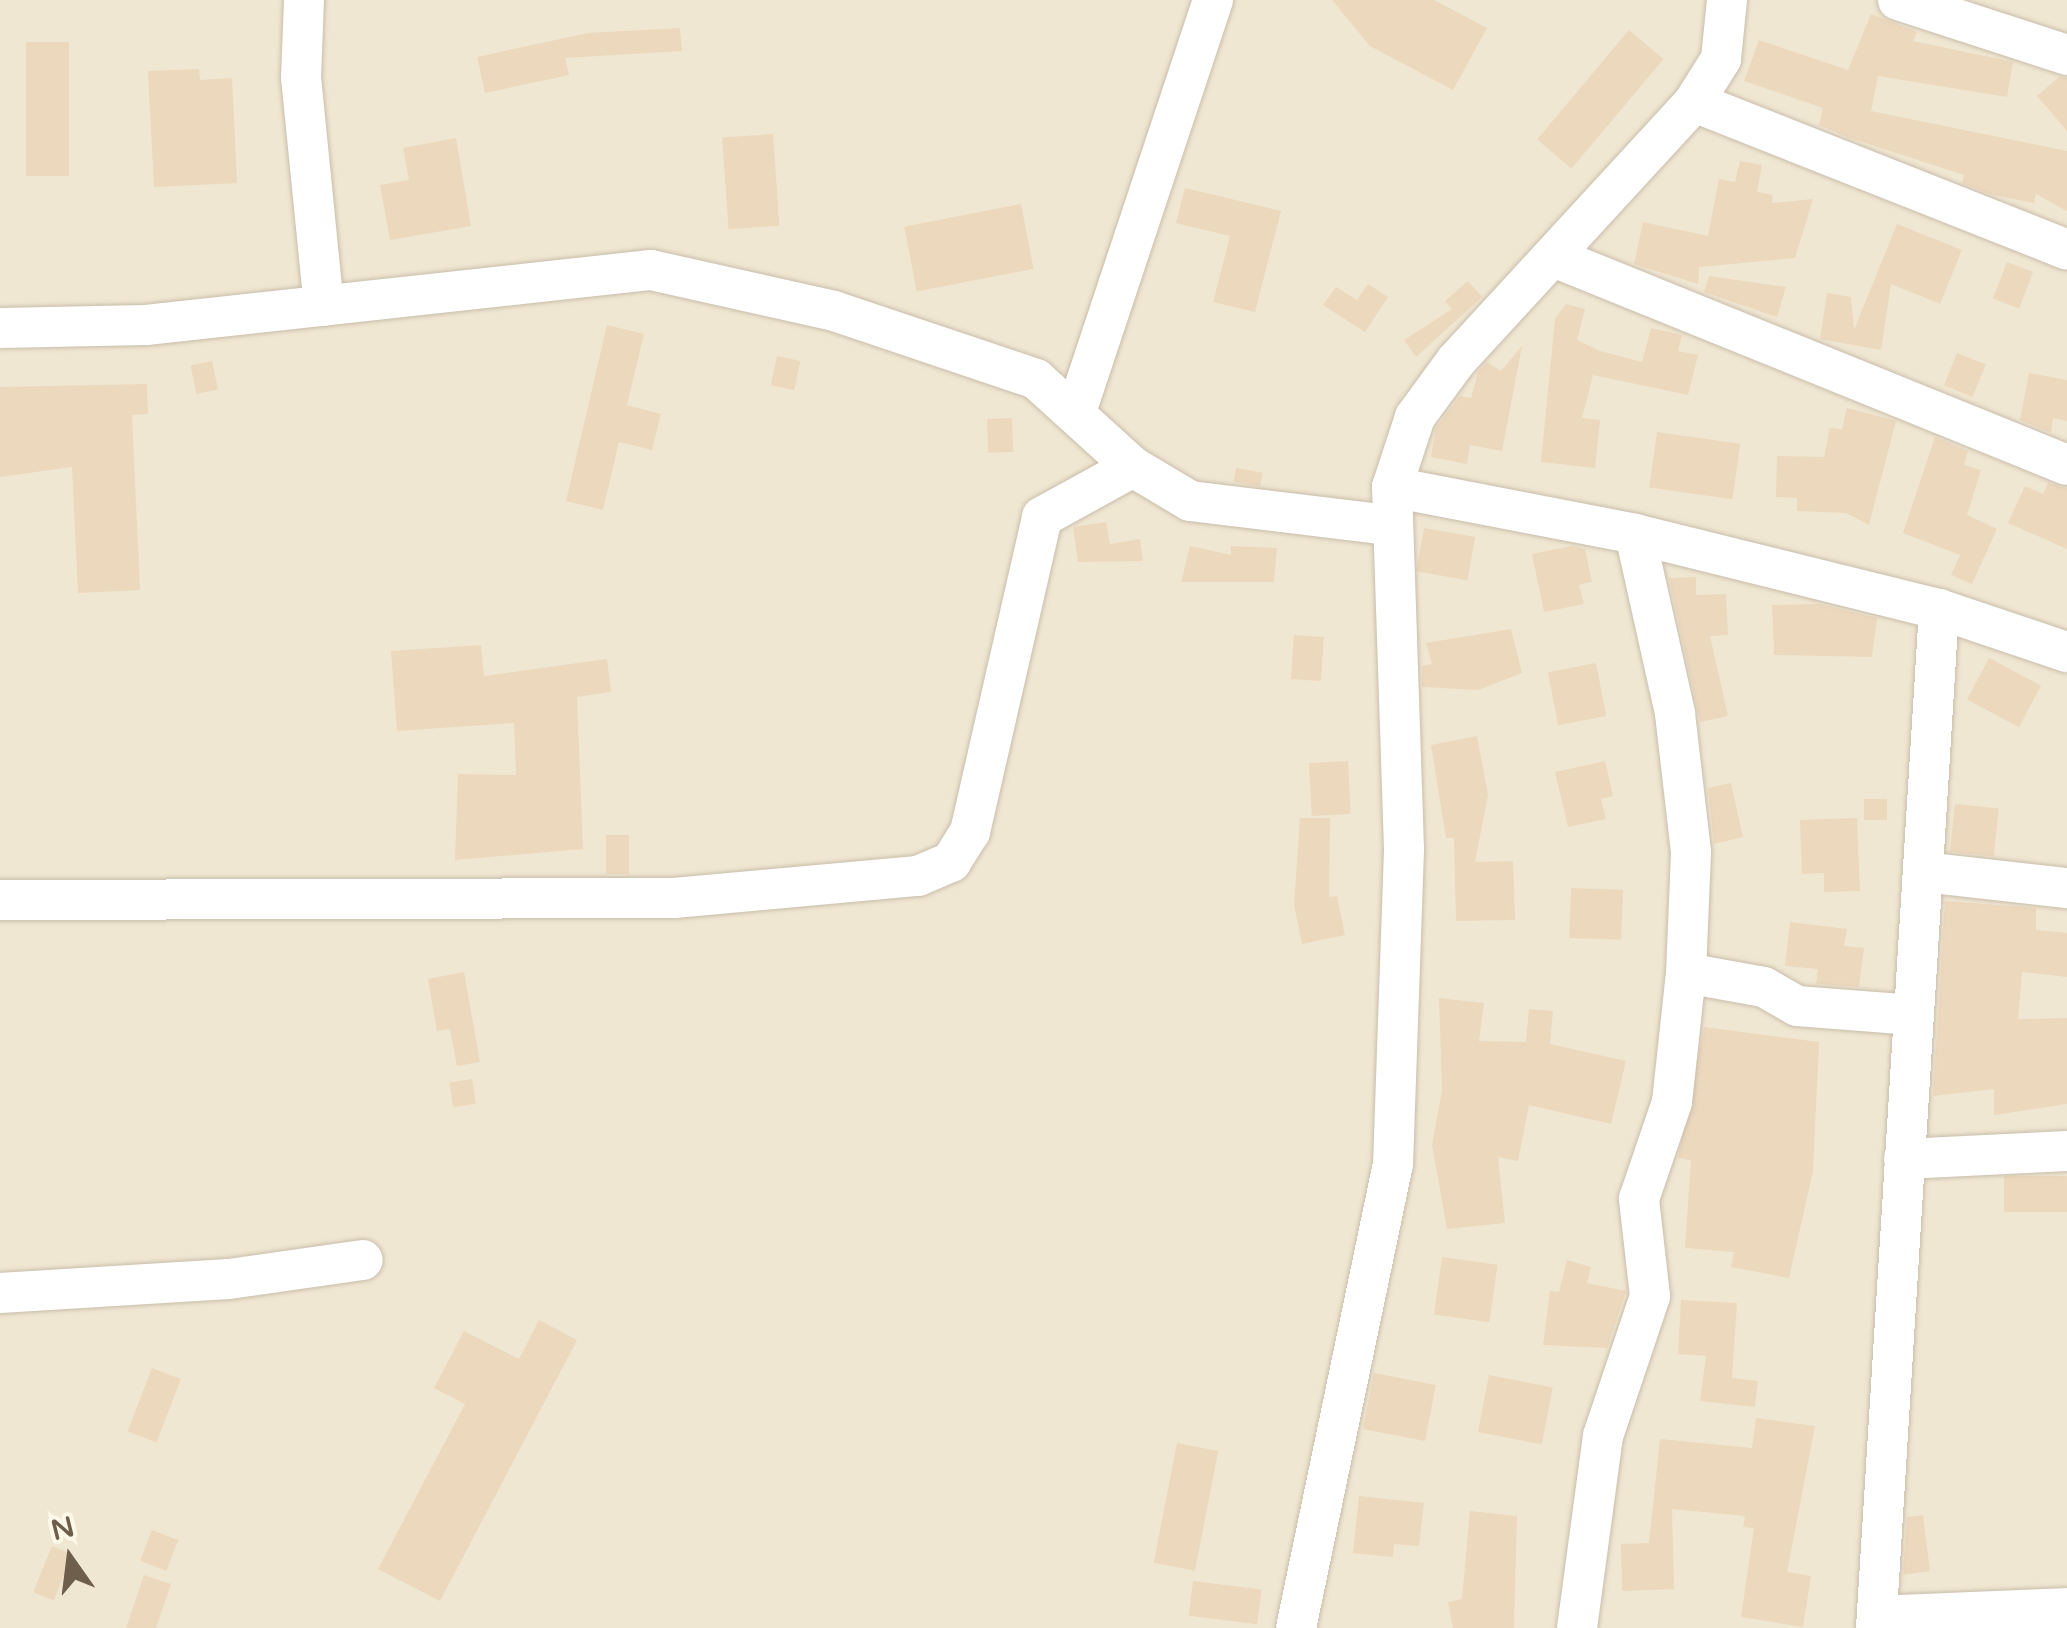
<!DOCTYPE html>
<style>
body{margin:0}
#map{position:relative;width:2067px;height:1628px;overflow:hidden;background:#f9f4e3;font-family:"Varela Round",sans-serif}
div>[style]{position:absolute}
.residential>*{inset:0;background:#f0e7d2;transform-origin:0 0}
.building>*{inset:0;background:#ecd8bd;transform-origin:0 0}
.roads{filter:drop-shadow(0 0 2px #c9bdab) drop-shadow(0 0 2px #c9bdab)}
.minor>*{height:40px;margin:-20px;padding:0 20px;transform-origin:20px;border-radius:20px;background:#fff}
span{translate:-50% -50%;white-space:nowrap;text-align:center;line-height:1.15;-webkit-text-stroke:8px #fdf8e8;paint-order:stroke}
.north{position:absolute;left:20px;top:1508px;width:100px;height:100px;-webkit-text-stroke:8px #fdf8e8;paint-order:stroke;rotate:346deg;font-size:28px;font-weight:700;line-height:40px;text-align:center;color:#6e5e4c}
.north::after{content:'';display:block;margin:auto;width:35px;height:45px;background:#6e5e4c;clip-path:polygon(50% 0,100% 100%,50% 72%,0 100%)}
</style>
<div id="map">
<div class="residential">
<div style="left:0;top:0;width:2067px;height:1628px"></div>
</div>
<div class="building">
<div style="clip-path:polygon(1332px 0,1434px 0,1487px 28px,1453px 90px,1370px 46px)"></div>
<div style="clip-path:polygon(1871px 14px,1917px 32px,1913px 41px,2013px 62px,2007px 97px,1878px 76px,1871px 111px,2067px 151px,2067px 211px,2036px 194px,2034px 203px,1989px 194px,1962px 183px,1964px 175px,1847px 137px,1819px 125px,1823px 108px,1744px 81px,1759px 40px,1848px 70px)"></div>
<div style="clip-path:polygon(680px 28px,682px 51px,565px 58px,569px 75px,485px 93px,477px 57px,588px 33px)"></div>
<div style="left:1629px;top:30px;width:45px;height:143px;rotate:40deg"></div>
<div style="left:26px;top:42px;width:43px;height:134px"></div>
<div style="clip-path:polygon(199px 69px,200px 80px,232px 78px,237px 183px,154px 187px,148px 71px)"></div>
<div style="clip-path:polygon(2059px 77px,2067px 78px,2067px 131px,2037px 96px)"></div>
<div style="left:773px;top:134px;width:92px;height:51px;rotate:86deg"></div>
<div style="clip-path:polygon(456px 138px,471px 226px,390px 240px,380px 185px,409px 180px,403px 148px)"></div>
<div style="clip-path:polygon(1740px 161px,1762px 165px,1757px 192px,1773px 195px,1772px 203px,1813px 199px,1795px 258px,1699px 267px,1698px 284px,1634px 264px,1643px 222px,1708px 236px,1719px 179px,1735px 182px)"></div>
<div style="clip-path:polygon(1185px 188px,1281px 211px,1255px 312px,1213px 302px,1230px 236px,1176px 223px)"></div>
<div style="left:1021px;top:204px;width:66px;height:119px;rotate:79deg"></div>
<div style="clip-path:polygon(1897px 224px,1962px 250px,1940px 304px,1891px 284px,1881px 350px,1820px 339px,1827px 293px,1851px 297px,1854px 330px)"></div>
<div style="left:2007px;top:262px;width:28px;height:39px;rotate:21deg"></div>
<div style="clip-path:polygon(1709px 276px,1786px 287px,1777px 317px,1704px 292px)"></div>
<div style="clip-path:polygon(1468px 281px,1482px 297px,1416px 357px,1404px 340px,1452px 309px,1445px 301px)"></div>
<div style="clip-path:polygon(1368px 284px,1388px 297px,1365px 332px,1323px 305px,1336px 287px,1357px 300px)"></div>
<div style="clip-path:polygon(1566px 304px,1585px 309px,1577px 340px,1600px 351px,1642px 362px,1651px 328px,1682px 335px,1678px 351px,1698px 355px,1688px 395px,1593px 375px,1582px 418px,1600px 420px,1595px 468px,1541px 462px,1555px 319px)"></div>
<div style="clip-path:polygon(607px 325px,644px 334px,627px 405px,661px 414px,652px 450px,619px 442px,603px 510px,566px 501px)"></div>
<div style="clip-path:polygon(1522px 346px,1502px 451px,1470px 445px,1467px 464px,1431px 457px,1436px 428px,1460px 396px,1471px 398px,1478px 372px,1487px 362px,1501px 371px)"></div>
<div style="left:1957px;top:353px;width:31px;height:35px;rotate:22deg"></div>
<div style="left:777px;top:356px;width:24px;height:30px;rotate:12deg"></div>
<div style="left:212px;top:361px;width:29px;height:22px;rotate:78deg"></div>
<div style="clip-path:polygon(2029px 373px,2067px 380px,2067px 421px,2053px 418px,2051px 433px,2020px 420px)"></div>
<div style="clip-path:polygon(147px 384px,148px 414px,132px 415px,140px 590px,78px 593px,72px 467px,0 477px,0 387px)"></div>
<div style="clip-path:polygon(1847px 408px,1896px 421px,1869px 525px,1846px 513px,1797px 511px,1797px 498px,1776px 497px,1777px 456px,1824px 457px,1830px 428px,1842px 429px)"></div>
<div style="left:1012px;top:418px;width:34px;height:25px;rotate:88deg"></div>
<div style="left:1657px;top:432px;width:84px;height:56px;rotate:8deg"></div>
<div style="clip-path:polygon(1935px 437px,1968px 451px,1964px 465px,1981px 470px,1967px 515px,1997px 529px,1972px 584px,1951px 575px,1960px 555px,1903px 533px)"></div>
<div style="left:1236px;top:468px;width:27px;height:14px;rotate:10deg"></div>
<div style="clip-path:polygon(2048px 483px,2067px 488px,2067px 549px,2008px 523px,2025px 486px,2043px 494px)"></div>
<div style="clip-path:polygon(1106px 522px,1110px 544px,1140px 539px,1143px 561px,1078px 562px,1073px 527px)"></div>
<div style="left:1424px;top:528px;width:52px;height:44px;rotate:10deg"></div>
<div style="clip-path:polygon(1190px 546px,1231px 555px,1231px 546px,1277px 548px,1274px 582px,1181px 582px)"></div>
<div style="clip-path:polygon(1572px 546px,1585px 549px,1592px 582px,1579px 585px,1584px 604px,1544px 612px,1532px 554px)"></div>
<div style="clip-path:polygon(1696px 577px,1696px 595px,1726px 594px,1728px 635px,1710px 636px,1728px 716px,1700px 722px,1669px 578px)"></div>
<div style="clip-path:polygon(1819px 604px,1877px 618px,1872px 657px,1774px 655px,1772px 605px)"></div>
<div style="clip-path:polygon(1511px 629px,1522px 673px,1478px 690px,1422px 687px,1422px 666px,1432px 664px,1426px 643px)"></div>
<div style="left:1294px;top:635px;width:30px;height:44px;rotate:4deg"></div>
<div style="clip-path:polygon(481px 645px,484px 676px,607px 659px,611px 692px,577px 697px,583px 849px,455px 860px,458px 774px,516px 775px,514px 723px,397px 731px,391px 651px)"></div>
<div style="left:1989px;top:658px;width:59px;height:47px;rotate:28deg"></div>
<div style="left:1596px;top:663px;width:54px;height:49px;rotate:79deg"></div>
<div style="clip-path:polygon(1477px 736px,1488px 795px,1475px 862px,1513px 861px,1515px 920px,1456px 921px,1454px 838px,1446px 838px,1431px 745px)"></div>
<div style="left:1348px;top:761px;width:53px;height:39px;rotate:87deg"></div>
<div style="clip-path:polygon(1605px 761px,1613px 796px,1601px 799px,1606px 819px,1568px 827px,1555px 772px)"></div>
<div style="clip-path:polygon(1731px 783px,1743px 837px,1714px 844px,1708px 788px)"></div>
<div style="left:1864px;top:799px;width:23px;height:21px"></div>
<div style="left:1955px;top:804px;width:44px;height:48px;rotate:6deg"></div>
<div style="clip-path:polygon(1300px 818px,1330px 818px,1329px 897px,1337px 896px,1345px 935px,1302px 944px,1294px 905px)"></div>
<div style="clip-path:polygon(1857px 818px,1860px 891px,1824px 892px,1824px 873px,1802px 874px,1800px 820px)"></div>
<div style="left:606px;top:835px;width:23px;height:39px"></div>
<div style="left:1571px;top:888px;width:52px;height:50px;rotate:2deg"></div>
<div style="clip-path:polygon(1945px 901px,2036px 908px,2036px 930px,2067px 933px,2067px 977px,2022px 972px,2018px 1019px,2067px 1018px,2067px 1104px,1994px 1115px,1994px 1089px,1933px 1096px)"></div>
<div style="clip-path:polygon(1790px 922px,1847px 929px,1844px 946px,1864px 948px,1859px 987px,1816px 984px,1818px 969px,1785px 966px)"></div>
<div style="clip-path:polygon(464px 972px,480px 1062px,457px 1066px,450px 1029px,437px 1031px,428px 979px)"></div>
<div style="clip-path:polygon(1439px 998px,1484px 1003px,1479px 1041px,1526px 1042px,1529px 1009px,1553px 1011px,1550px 1044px,1626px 1061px,1611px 1124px,1529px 1105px,1518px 1161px,1498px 1157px,1505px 1223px,1447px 1229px,1432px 1145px,1442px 1090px)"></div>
<div style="clip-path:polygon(1704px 1027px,1819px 1042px,1813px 1171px,1789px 1278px,1731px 1267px,1734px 1252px,1685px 1248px,1691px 1160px,1678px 1158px)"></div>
<div style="left:472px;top:1079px;width:25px;height:23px;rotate:81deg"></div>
<div style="left:2067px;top:1176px;width:36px;height:63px;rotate:90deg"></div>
<div style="left:1442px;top:1257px;width:56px;height:58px;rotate:8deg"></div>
<div style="clip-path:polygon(1567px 1260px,1591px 1267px,1587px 1283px,1626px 1291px,1607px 1348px,1543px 1345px,1550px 1291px,1559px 1292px)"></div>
<div style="clip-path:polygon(1681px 1300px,1737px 1303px,1732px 1378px,1758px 1381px,1755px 1407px,1700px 1401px,1706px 1356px,1678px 1354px)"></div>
<div style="clip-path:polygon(539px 1320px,577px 1340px,440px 1601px,378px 1569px,465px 1404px,434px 1388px,464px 1331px,519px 1359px)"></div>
<div style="left:152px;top:1368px;width:31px;height:68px;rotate:21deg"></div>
<div style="left:1374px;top:1373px;width:63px;height:57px;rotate:11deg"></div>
<div style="left:1489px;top:1375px;width:65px;height:58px;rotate:11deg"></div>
<div style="clip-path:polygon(1756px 1418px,1815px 1426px,1787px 1572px,1811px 1576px,1803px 1627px,1741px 1617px,1754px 1528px,1743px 1527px,1745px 1516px,1672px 1509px,1674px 1589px,1622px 1591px,1621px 1544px,1649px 1543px,1660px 1439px,1752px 1448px)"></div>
<div style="left:1177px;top:1443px;width:42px;height:122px;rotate:11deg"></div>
<div style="clip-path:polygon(1359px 1496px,1424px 1503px,1419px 1546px,1394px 1544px,1393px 1557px,1353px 1553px)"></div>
<div style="clip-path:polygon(1470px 1511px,1517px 1516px,1514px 1628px,1453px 1628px,1448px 1602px,1462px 1599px)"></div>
<div style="clip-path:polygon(1923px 1515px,1930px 1571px,1903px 1575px,1907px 1517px)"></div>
<div style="left:152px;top:1530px;width:28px;height:33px;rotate:21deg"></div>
<div style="left:52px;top:1546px;width:22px;height:50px;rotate:22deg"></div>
<div style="clip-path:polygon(144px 1575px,171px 1584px,156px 1628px,126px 1628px)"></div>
<div style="left:1193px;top:1581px;width:69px;height:35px;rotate:7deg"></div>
</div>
<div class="roads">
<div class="minor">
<div style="left:304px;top:0;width:77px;rotate:92.2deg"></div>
<div style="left:301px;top:77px;width:230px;rotate:84.3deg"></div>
<div style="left:1898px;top:0;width:178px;rotate:18deg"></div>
<div style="left:1694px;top:102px;width:401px;rotate:21.6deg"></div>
<div style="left:1556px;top:258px;width:551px;rotate:22.05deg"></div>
<div style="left:0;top:328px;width:146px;rotate:-1.2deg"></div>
<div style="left:146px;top:325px;width:508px;rotate:-6.22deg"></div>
<div style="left:651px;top:270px;width:188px;rotate:12.6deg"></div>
<div style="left:834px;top:311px;width:213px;rotate:18.6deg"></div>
<div style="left:1036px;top:379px;width:131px;rotate:42.2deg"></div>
<div style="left:1133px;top:467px;width:66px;rotate:30.8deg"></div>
<div style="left:1190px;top:501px;width:199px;rotate:6.9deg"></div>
<div style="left:1077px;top:409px;width:431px;rotate:-71.6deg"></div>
<div style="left:1392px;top:487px;width:248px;rotate:10.9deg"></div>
<div style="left:1635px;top:534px;width:313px;rotate:13.9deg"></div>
<div style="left:1939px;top:609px;width:135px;rotate:18.6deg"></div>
<div style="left:1924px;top:872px;width:144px;rotate:6.4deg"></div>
<div style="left:0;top:900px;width:674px;rotate:-0.17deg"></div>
<div style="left:674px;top:898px;width:245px;rotate:-5.2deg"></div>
<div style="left:918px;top:876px;width:36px;rotate:-23deg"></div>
<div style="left:951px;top:862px;width:36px;rotate:-58deg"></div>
<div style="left:970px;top:832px;width:323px;rotate:-77.1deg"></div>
<div style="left:1042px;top:517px;width:104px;rotate:-28.8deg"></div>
<div style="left:1686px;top:973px;width:79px;rotate:10.2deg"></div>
<div style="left:1764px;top:987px;width:38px;rotate:30deg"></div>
<div style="left:1797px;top:1006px;width:117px;rotate:4.4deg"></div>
<div style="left:1904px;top:1159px;width:163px;rotate:-2.8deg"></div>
<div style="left:0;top:1293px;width:229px;rotate:-3.5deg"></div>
<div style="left:229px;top:1279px;width:135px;rotate:-8.1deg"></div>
<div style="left:1877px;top:1616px;width:190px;rotate:-2.4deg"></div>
<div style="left:1296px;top:1628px;width:473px;rotate:-78.2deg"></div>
<div style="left:1393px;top:1165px;width:316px;rotate:-88deg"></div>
<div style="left:1404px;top:849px;width:362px;rotate:-91.9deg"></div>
<div style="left:1392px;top:487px;width:74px;rotate:-71.8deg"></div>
<div style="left:1415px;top:417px;width:69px;rotate:-53.8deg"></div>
<div style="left:1456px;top:361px;width:352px;rotate:-47.4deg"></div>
<div style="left:1694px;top:102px;width:51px;rotate:-57.9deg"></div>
<div style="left:1721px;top:59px;width:59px;rotate:-84.2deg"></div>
<div style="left:1577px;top:1628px;width:194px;rotate:-82.3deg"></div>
<div style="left:1603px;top:1436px;width:148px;rotate:-71.4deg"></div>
<div style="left:1650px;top:1296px;width:98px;rotate:-96.5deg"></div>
<div style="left:1639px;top:1199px;width:102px;rotate:-71.2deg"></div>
<div style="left:1672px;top:1102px;width:130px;rotate:-83.8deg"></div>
<div style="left:1686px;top:973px;width:121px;rotate:-87.6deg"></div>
<div style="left:1691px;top:852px;width:140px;rotate:-96.6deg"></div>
<div style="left:1675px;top:713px;width:183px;rotate:-102.6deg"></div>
<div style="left:1876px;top:1628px;width:1021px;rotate:-86.46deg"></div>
</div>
</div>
<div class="north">N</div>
</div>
